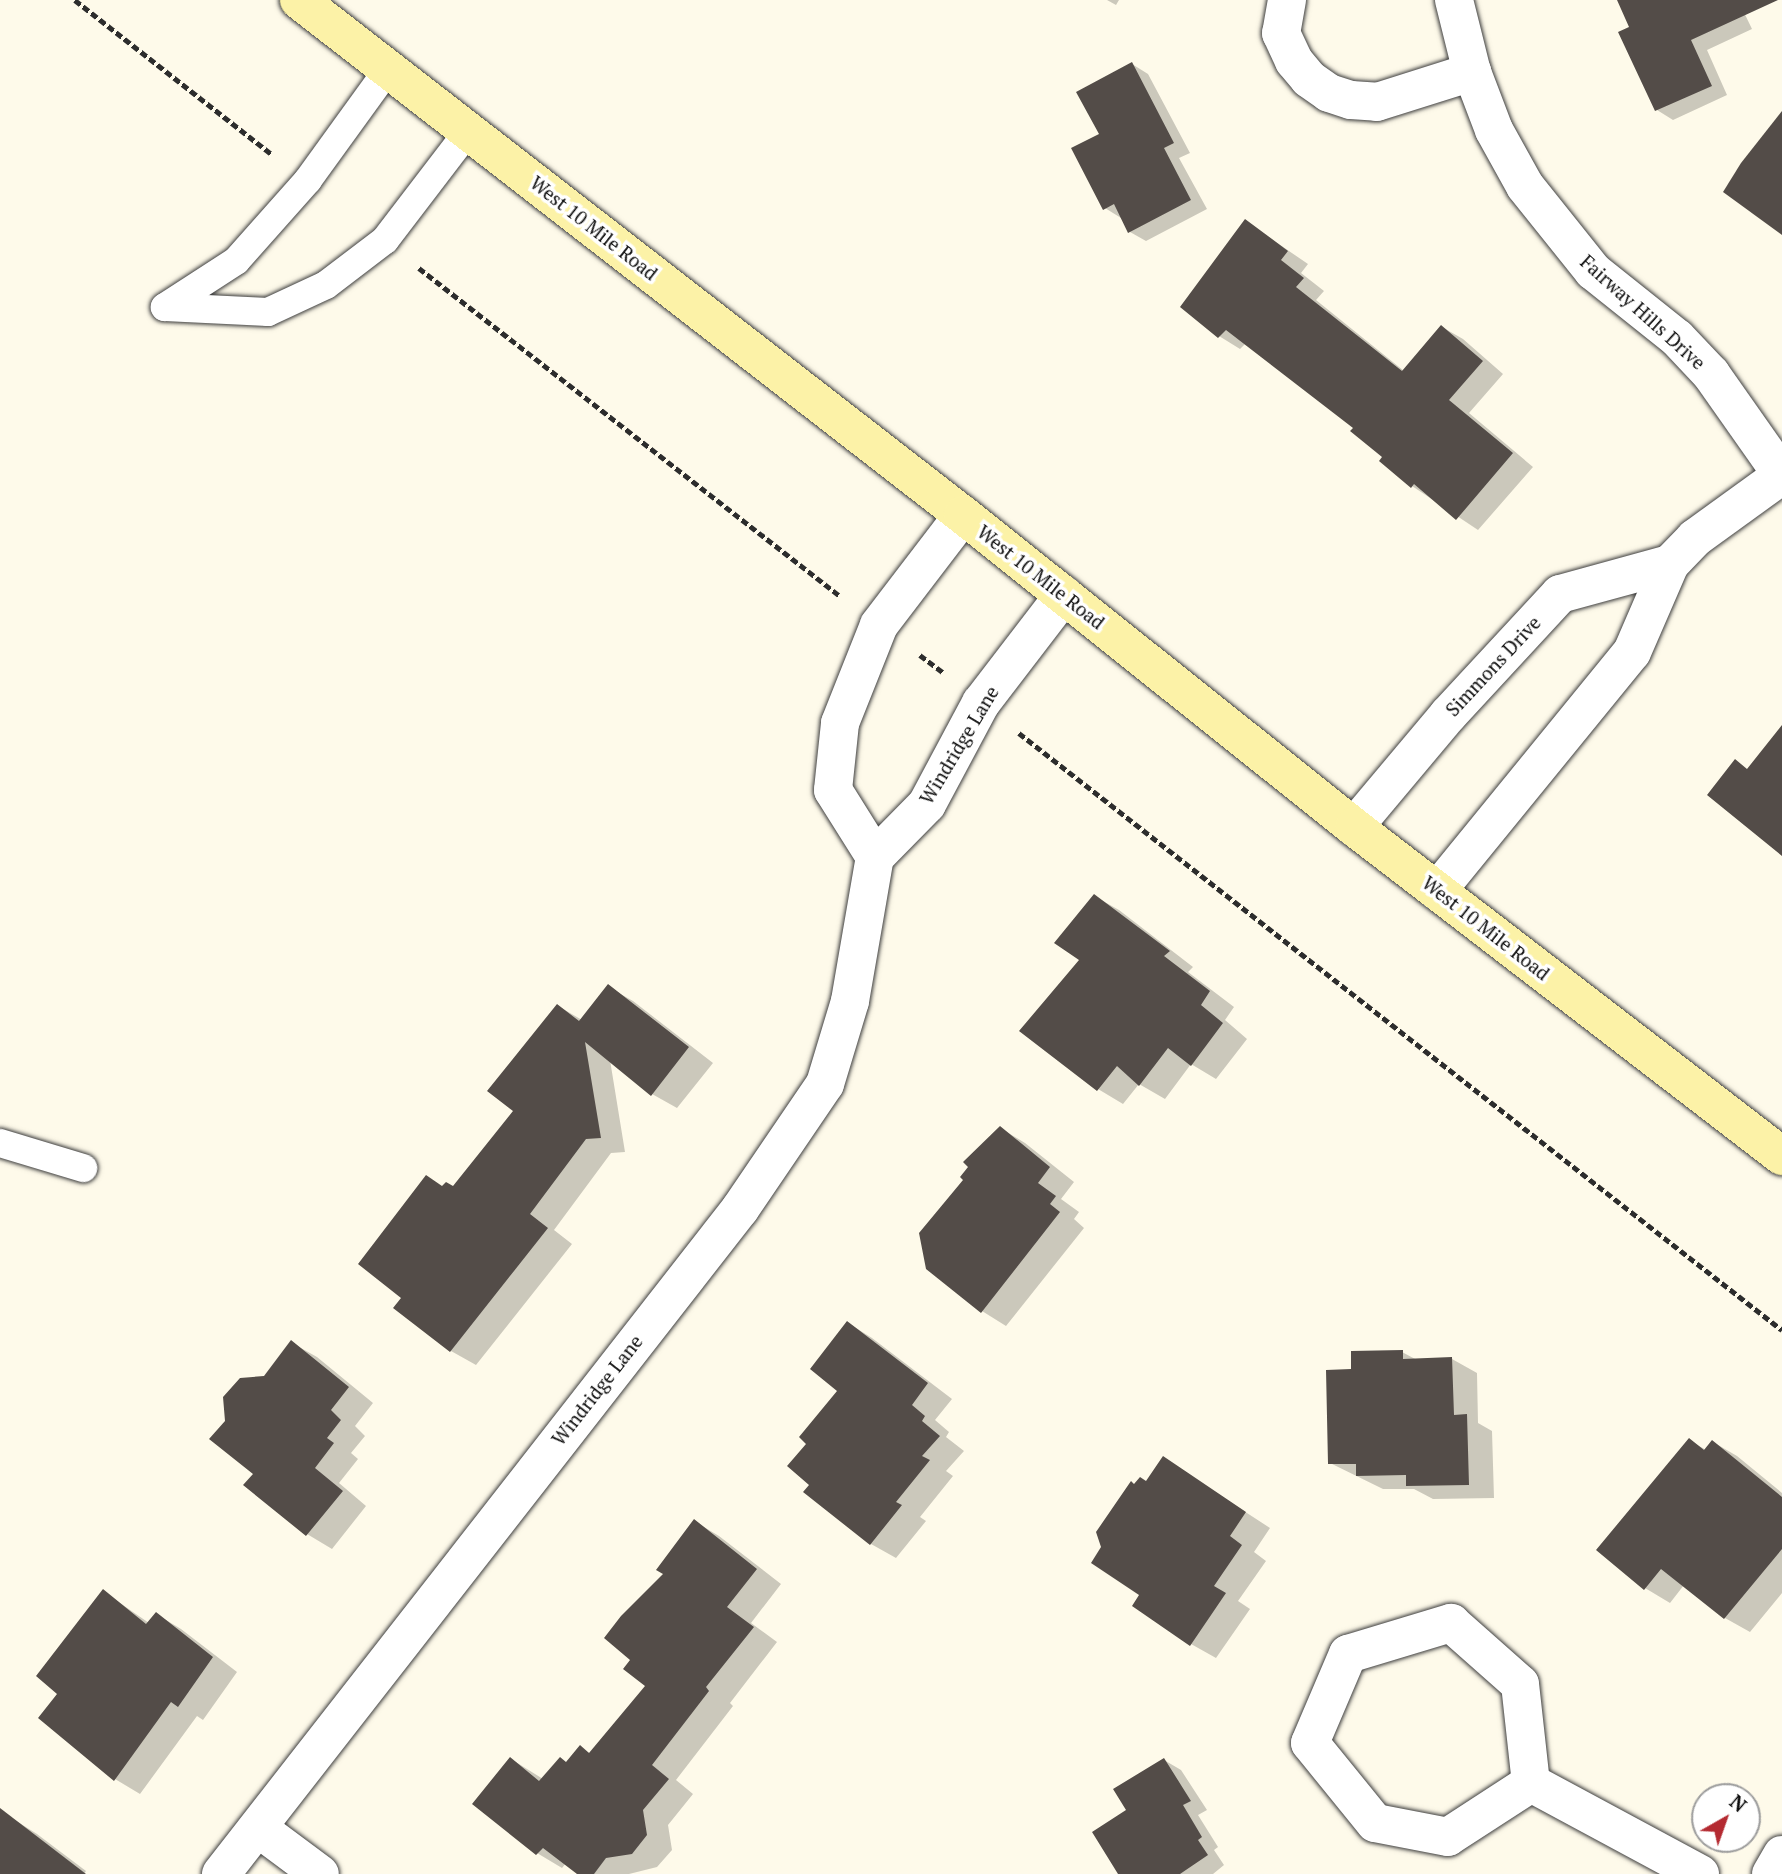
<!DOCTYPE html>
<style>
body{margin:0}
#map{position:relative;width:1782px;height:1874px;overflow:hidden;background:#fefaea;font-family:"PT Serif",serif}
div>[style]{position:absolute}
.shadow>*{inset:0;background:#0003}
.building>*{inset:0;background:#534c48}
.path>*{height:4.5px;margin-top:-2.25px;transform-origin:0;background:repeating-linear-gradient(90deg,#2d2d2d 0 7px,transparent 0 10.5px)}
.roads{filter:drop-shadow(0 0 2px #3e3e3e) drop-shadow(0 0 2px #3e3e3e)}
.service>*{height:28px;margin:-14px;padding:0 14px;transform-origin:14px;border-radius:14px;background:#fff}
.minor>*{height:38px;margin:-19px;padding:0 19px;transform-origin:19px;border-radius:19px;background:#fff}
.secondary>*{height:38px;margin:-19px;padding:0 19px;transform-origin:19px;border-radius:19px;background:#fcf2a7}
span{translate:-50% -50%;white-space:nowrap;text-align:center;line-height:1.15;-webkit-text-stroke:7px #fff;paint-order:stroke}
.street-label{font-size:19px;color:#0b0b0b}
.north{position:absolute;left:1691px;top:1783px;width:70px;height:70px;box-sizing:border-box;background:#fff;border:2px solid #9d9d9d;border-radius:50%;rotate:40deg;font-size:19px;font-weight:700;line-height:28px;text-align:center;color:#0b0b0b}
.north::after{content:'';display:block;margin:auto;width:24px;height:32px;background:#b42a31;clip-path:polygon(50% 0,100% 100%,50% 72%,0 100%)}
</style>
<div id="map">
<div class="shadow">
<div style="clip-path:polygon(1107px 0,1119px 0,1116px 5px)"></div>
<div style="clip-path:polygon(1623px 0,1738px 0,1752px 29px,1707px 50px,1727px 95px,1673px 120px,1657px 110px)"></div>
<div style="clip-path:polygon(1132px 64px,1148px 74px,1190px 153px,1179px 158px,1207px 209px,1146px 241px,1130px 232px,1121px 218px,1105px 208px,1101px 135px)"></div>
<div style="clip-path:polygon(1245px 221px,1308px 264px,1301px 273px,1324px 291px,1316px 300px,1404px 371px,1442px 327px,1463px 339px,1503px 374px,1469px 413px,1533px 467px,1478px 530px,1412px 486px,1355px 428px,1246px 343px,1240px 349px,1219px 336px)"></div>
<div style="clip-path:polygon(1094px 896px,1119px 910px,1193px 967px,1188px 972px,1234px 1007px,1225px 1020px,1247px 1039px,1216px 1079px,1191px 1064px,1165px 1099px,1139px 1084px,1123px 1104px,1098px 1089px,1081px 960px)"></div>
<div style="clip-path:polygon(608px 987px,633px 1001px,713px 1063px,677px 1108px,652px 1094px,610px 1060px,625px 1152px,611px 1153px,554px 1230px,572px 1244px,476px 1365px,451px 1351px,404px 1298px,443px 1187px,454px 1188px,515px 1111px,558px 1006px,582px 1020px)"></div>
<div style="clip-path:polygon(1000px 1128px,1025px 1143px,1074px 1182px,1061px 1199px,1079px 1212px,1074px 1219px,1084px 1228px,1006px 1326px,982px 1311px,966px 1180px)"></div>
<div style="clip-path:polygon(848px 1323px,872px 1338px,952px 1399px,935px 1420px,949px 1432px,946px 1437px,964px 1451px,946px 1471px,953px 1476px,920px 1517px,926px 1521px,896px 1558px,871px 1544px,805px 1492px,812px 1485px,809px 1443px,839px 1391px)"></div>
<div style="clip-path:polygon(292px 1343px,317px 1357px,373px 1403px,355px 1426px,365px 1436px,351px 1453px,358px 1459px,339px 1483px,366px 1506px,332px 1549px,307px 1534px,246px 1485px,255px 1474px,265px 1377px)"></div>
<div style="clip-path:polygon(1402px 1352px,1417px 1360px,1452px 1359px,1477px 1373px,1478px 1423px,1492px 1431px,1494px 1498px,1433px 1499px,1414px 1489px,1383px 1489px,1330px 1463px,1353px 1371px)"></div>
<div style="clip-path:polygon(1689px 1440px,1706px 1450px,1713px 1442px,1737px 1456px,1782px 1493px,1782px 1593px,1750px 1632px,1725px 1618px,1684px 1585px,1670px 1603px,1645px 1588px)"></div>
<div style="clip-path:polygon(1164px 1459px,1270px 1528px,1254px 1552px,1266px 1561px,1238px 1601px,1250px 1609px,1216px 1658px,1191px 1644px,1141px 1595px,1135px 1486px,1147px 1483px)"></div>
<div style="clip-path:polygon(694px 1521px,719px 1536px,781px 1584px,751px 1623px,777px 1642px,730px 1703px,733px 1706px,676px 1780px,693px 1794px,668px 1825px,672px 1850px,657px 1867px,629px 1874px,581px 1874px,566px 1863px,562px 1868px,537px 1853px,511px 1759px,543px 1779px,567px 1763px,580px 1748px,591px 1754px,648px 1686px,632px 1660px,666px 1574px)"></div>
<div style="clip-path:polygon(104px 1592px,149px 1623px,156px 1614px,181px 1629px,237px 1672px,203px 1720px,197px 1716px,140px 1794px,115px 1779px)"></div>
<div style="clip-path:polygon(1164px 1760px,1181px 1770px,1207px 1810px,1198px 1815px,1218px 1847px,1214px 1850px,1224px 1865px,1213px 1874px,1121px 1874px)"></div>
<div style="clip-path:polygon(13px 1819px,37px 1834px,86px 1871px,84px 1874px,0 1874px,0 1832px)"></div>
</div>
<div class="building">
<div style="clip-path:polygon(1617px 0,1778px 0,1691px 40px,1712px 86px,1655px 111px,1618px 32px,1629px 27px)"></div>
<div style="clip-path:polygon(1132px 62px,1174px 143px,1164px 148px,1191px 200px,1128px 233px,1114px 204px,1103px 210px,1071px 148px,1099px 134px,1076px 92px)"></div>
<div style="clip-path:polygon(1782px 111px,1782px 235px,1723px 192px,1741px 163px)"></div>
<div style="clip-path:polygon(1245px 219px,1288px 251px,1281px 260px,1304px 278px,1296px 287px,1402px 371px,1441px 325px,1483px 361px,1449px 400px,1513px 453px,1456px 520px,1414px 484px,1411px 488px,1379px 461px,1382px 457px,1350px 431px,1353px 428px,1226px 330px,1218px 338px,1180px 307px)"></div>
<div style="clip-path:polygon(1782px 725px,1782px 856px,1707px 795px,1735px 759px,1747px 769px)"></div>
<div style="clip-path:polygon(1094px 894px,1170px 951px,1164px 956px,1210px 991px,1201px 1005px,1223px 1023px,1191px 1066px,1168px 1048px,1139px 1086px,1117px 1066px,1097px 1091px,1019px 1031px,1079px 960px,1054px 943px)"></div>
<div style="clip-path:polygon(608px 984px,689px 1047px,651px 1096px,585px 1042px,601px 1138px,586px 1139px,530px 1214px,548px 1228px,450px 1352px,393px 1308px,401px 1298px,358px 1264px,426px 1175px,442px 1186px,446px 1182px,453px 1186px,513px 1111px,487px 1091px,557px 1004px,579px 1021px)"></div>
<div style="clip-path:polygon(1000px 1126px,1050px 1167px,1038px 1183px,1056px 1196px,1050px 1204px,1060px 1212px,981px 1313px,926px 1269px,919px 1233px,963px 1180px,960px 1177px,968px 1167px,963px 1162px)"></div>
<div style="clip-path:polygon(847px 1321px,928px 1383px,912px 1405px,925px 1416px,922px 1421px,940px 1436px,922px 1456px,930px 1460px,896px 1502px,902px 1505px,870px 1545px,803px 1492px,809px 1485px,787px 1466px,806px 1444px,799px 1437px,837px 1391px,810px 1369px)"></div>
<div style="clip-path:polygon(291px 1340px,349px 1387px,331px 1410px,341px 1420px,327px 1438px,334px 1443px,315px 1468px,343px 1491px,306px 1536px,243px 1485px,253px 1474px,209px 1439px,225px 1421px,223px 1397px,240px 1378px,264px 1376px)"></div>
<div style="clip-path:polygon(1403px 1350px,1403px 1359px,1452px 1357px,1454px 1415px,1467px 1414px,1469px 1485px,1406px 1486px,1406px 1475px,1356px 1476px,1356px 1464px,1328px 1464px,1326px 1370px,1351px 1369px,1351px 1351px)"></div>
<div style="clip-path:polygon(1689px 1438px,1704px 1450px,1712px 1440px,1782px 1497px,1782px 1549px,1724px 1619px,1661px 1569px,1644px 1590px,1596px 1550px)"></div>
<div style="clip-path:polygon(1163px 1456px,1246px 1512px,1230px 1536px,1242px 1545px,1214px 1586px,1226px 1593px,1190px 1646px,1132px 1606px,1139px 1595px,1091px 1563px,1101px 1547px,1096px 1532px,1131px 1481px,1134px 1484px,1140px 1477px,1146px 1481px)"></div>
<div style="clip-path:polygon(694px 1519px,757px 1569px,727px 1607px,754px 1627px,706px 1687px,709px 1691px,652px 1765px,669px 1779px,643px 1810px,647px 1835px,632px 1854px,606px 1858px,594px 1874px,577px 1874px,543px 1848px,536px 1855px,472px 1804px,510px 1757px,539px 1781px,560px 1757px,566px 1762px,580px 1745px,589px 1753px,645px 1686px,623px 1669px,630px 1660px,604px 1638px,621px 1616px,663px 1574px,656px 1570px)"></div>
<div style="clip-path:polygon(103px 1589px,146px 1624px,156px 1612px,213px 1657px,178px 1707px,171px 1702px,114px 1781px,38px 1718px,57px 1694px,36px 1676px)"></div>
<div style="clip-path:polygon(1164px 1758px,1191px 1801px,1183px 1805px,1202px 1837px,1198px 1840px,1208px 1855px,1180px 1874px,1118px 1874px,1092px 1832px,1126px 1810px,1113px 1789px)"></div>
<div style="clip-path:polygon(0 1808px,86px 1874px,0 1874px)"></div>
</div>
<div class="path">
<div style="left:75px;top:0;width:251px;rotate:38.1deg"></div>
<div style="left:419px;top:268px;width:534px;rotate:37.92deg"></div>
<div style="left:920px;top:655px;width:30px;rotate:37deg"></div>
<div style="left:1019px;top:733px;width:969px;rotate:38.04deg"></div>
</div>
<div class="roads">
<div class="service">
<div style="left:389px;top:68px;width:138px;rotate:125.9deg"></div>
<div style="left:308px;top:180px;width:108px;rotate:131.6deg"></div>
<div style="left:236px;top:261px;width:85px;rotate:147.1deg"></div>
<div style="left:165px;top:307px;width:103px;rotate:2.8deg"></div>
<div style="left:268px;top:312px;width:64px;rotate:-25deg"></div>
<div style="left:326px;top:285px;width:74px;rotate:-37.3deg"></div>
<div style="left:385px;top:240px;width:138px;rotate:-52.6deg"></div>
<div style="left:0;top:1143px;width:87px;rotate:16.8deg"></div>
</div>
<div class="minor">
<div style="left:1287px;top:0;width:34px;rotate:100deg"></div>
<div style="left:1281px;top:33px;width:31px;rotate:65deg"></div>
<div style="left:1294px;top:61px;width:23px;rotate:50deg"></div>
<div style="left:1309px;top:79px;width:24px;rotate:35deg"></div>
<div style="left:1329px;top:93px;width:23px;rotate:18deg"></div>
<div style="left:1351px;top:100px;width:26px;rotate:4deg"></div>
<div style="left:1377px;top:102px;width:100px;rotate:-17.5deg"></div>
<div style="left:1454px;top:0;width:74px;rotate:76deg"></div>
<div style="left:1472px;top:72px;width:62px;rotate:69.2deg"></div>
<div style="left:1494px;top:130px;width:64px;rotate:61deg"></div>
<div style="left:1525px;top:186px;width:109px;rotate:51.3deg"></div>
<div style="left:1593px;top:271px;width:107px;rotate:38.6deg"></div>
<div style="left:1677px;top:338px;width:50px;rotate:46.6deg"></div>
<div style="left:1711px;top:374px;width:123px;rotate:54.9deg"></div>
<div style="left:1354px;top:827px;width:146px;rotate:-50deg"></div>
<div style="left:1448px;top:715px;width:165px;rotate:-47.2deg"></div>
<div style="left:1560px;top:594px;width:114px;rotate:-15.3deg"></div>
<div style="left:875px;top:857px;width:79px;rotate:-122.1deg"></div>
<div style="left:833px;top:790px;width:67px;rotate:-84deg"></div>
<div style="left:840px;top:723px;width:105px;rotate:-68.3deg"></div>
<div style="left:879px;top:625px;width:138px;rotate:-52.6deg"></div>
<div style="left:1437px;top:891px;width:308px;rotate:-50.8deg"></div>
<div style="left:1632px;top:652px;width:96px;rotate:-66.6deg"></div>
<div style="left:1670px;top:564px;width:36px;rotate:-46deg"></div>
<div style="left:1695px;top:538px;width:107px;rotate:-35.9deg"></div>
<div style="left:1451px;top:1623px;width:92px;rotate:41.5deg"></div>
<div style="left:1520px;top:1684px;width:100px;rotate:83.7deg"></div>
<div style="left:1531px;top:1783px;width:99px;rotate:147deg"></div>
<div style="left:1448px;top:1837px;width:74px;rotate:-169.1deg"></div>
<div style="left:1375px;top:1823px;width:103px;rotate:-129.1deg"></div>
<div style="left:1310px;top:1743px;width:97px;rotate:-66.9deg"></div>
<div style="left:1348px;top:1654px;width:108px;rotate:-16.8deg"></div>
<div style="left:1531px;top:1783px;width:192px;rotate:28.3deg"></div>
<div style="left:258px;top:1828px;width:77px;rotate:36.6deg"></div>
<div style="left:221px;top:1874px;width:844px;rotate:-52.03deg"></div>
<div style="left:740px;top:1209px;width:151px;rotate:-55.8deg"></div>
<div style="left:825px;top:1084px;width:87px;rotate:-73.2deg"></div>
<div style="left:850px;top:1001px;width:146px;rotate:-80.2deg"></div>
<div style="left:875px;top:857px;width:74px;rotate:-45.5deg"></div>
<div style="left:927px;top:804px;width:115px;rotate:-61.9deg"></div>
<div style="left:981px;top:703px;width:136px;rotate:-52.5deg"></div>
<div style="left:1771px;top:1874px;width:22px;rotate:-60deg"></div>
</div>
<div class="secondary">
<div style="left:299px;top:0;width:840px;rotate:37.8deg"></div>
<div style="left:963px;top:515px;width:500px;rotate:38.59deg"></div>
<div style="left:1354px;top:827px;width:540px;rotate:37.55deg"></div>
</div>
</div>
<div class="street-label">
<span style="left:594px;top:228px;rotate:38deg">West 10 Mile Road</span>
<span style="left:1643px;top:312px;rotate:42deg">Fairway Hills Drive</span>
<span style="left:1041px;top:577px;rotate:38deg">West 10 Mile Road</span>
<span style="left:1493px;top:666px;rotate:-47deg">Simmons Drive</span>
<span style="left:959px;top:745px;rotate:-59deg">Windridge Lane</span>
<span style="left:1486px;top:928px;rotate:38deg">West 10 Mile Road</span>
<span style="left:597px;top:1390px;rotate:-52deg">Windridge Lane</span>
</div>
<div class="north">N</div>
</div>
